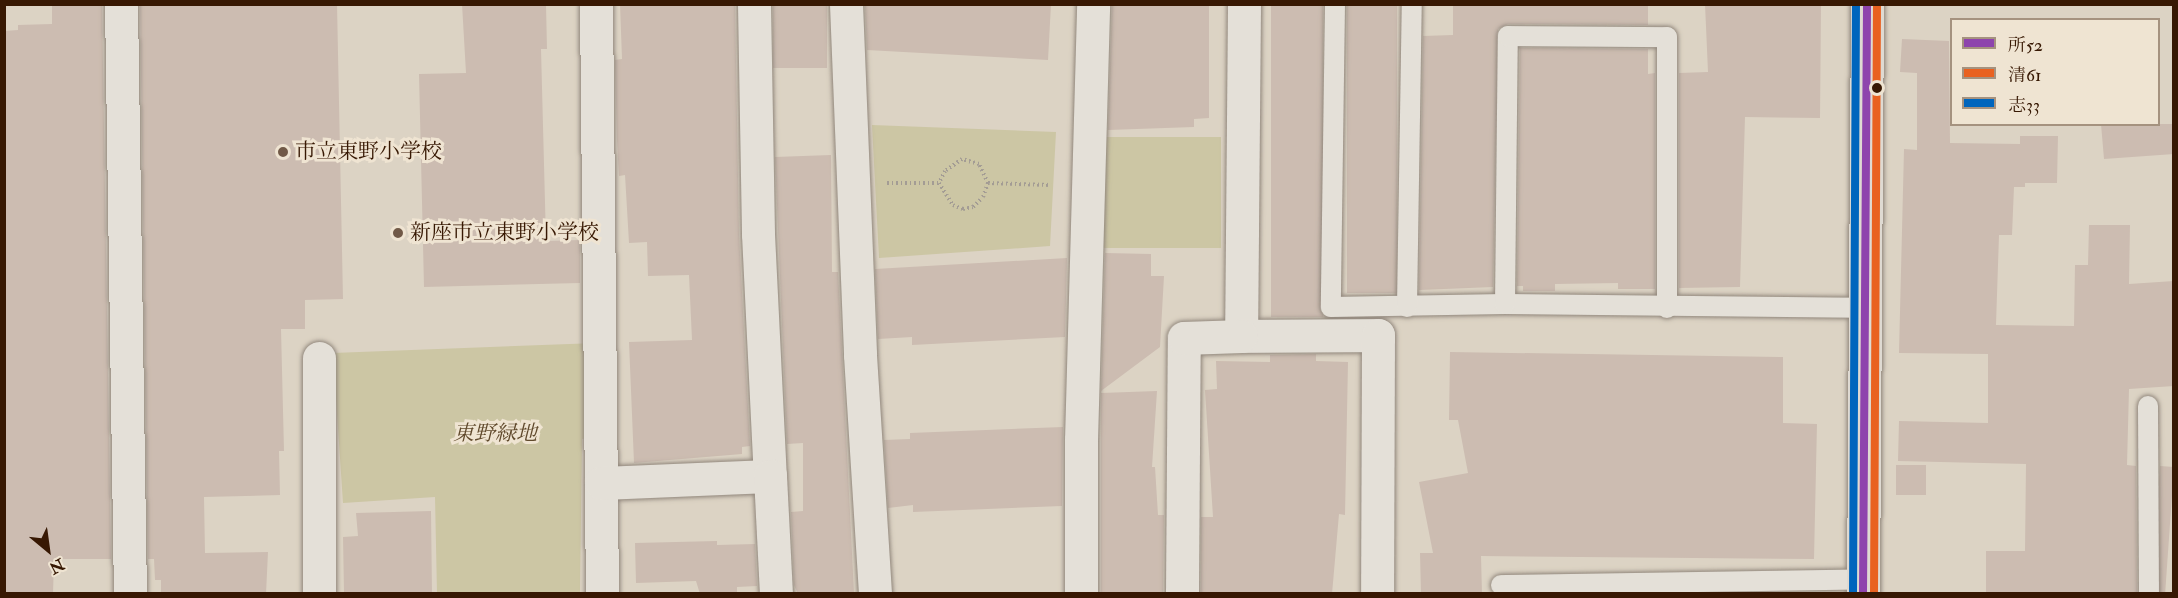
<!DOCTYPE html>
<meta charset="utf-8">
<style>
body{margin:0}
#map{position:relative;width:2178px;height:598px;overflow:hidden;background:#dcd3c4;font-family:"IM FELL Double Pica","Noto Serif JP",serif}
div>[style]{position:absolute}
.green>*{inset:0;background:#ccc6a4;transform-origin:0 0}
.building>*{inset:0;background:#ccbcb1;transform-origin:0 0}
.path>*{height:4px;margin-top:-2px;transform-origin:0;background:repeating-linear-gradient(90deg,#a39c94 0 1.5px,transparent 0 4.5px)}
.roads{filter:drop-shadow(0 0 2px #91877c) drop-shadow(0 0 2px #91877c)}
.lane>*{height:20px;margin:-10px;padding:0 10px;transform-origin:10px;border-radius:10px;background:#e4e0d8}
.street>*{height:33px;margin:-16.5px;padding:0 16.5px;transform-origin:16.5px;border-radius:16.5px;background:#e4e0d8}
.primary>*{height:33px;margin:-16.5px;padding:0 16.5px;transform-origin:16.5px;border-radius:16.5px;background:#dfdad2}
.bus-1>*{height:8px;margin:-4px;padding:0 4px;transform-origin:4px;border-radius:4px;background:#8e44ad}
.bus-2>*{height:8px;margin:-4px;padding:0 4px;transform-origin:4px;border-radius:4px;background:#e96120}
.bus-3>*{height:8px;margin:-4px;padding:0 4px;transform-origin:4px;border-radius:4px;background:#0065bd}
.dots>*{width:16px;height:16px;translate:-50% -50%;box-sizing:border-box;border:3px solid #efe4d2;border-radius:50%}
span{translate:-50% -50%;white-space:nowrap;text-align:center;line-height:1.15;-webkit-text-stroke:6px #efe4d2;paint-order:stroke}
.poi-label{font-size:21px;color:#371803}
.left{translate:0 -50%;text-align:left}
.park-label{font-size:21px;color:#60492c;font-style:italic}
.frame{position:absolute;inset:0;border:6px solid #371803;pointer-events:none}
.legend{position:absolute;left:1950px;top:18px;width:210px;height:108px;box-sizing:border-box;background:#efe4d2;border:2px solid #a5927f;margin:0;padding:8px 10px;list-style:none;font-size:18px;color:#371803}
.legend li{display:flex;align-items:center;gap:12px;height:30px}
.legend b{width:30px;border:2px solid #a5927f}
.north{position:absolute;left:18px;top:520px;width:60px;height:60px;-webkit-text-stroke:4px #efe4d2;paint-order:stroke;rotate:151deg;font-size:16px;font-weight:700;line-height:24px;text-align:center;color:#371803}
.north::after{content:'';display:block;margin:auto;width:21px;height:27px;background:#371803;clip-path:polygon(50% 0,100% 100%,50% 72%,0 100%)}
</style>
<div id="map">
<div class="green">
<div style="clip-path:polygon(872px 125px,1056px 132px,1050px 246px,879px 258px)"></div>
<div style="left:1101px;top:137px;width:120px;height:111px"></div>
<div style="clip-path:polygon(597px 343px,597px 437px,582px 439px,580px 593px,437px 593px,435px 497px,343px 503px,333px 353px)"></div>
</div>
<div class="building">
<div style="clip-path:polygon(102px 4px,111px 559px,54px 559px,53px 594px,6px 594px,4px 31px,18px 30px,18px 25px,52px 24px,52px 6px)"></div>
<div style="clip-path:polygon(140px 4px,337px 4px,343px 299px,305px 300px,305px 329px,281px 329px,284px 451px,279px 451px,280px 495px,204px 497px,205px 553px,268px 552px,266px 594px,161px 594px,161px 580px,155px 580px,154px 559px,148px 559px)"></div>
<div style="clip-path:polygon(462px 4px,546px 4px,547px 49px,541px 49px,546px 241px,580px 240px,580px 283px,424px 287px,419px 74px,466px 73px)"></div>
<div style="clip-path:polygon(620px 4px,735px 4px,739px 235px,750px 446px,742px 447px,742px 454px,634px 463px,629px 342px,692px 340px,689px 275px,648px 276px,647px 242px,629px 243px,625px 175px,619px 176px,617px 140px,615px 60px,622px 59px)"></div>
<div style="left:773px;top:4px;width:54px;height:64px"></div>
<div style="clip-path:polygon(865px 4px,1051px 4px,1048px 60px,867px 50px)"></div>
<div style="clip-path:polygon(1112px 4px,1209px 4px,1209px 118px,1194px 119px,1194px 127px,1108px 130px)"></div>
<div style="left:1271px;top:4px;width:52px;height:313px"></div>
<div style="left:1347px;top:4px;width:50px;height:289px"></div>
<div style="clip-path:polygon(1453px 4px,1648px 4px,1648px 25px,1508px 24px,1498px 29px,1493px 287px,1419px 290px,1423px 36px,1453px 35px)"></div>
<div style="clip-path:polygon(1705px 4px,1821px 4px,1820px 118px,1745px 117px,1740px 287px,1679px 288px,1679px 73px,1708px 72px)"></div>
<div style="clip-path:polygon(1902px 39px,1949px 41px,1950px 143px,2020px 144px,2020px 136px,2058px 136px,2057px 183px,2025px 183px,2025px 187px,2014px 187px,2012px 235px,1999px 235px,1996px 325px,2074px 326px,2075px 265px,2088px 265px,2089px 225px,2130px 225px,2129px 284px,2174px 281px,2174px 386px,2129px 389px,2127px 465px,2136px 466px,2137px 594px,1986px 594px,1986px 551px,2025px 551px,2026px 464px,1898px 461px,1899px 421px,1988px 423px,1988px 354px,1899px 353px,1904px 149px,1917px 150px,1917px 73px,1900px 72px)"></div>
<div style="clip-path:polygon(1520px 48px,1648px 49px,1648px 74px,1655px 73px,1655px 289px,1618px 289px,1618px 283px,1555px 284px,1555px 291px,1523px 291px,1523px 286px,1517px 286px)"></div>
<div style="clip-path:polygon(2101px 124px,2174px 124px,2174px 154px,2104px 159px)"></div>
<div style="clip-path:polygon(831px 155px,832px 272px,838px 272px,854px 594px,798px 594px,794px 585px,791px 512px,803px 511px,803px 443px,787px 444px,775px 157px)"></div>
<div style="clip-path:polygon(1105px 253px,1151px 254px,1151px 276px,1164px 276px,1160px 347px,1101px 391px)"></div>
<div style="clip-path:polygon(1067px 258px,1065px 337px,912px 345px,912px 337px,878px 339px,875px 269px)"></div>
<div style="clip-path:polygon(1450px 352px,1783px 357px,1783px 423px,1817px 424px,1814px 559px,1481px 556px,1482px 594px,1421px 594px,1420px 553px,1433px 553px,1419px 482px,1468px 473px,1458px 420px,1449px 420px)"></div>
<div style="clip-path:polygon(1316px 354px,1316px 361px,1348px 362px,1345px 515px,1339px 514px,1332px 594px,1201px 594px,1201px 517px,1213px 517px,1205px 390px,1217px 389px,1216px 361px,1270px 362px,1270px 355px)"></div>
<div style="clip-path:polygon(1157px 391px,1152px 467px,1155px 467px,1158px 515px,1164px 515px,1163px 594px,1101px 594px,1101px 393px)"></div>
<div style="clip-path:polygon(1063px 427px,1062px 506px,913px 512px,913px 505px,888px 508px,884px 440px,910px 439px,910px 433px)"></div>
<div style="left:1896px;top:465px;width:30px;height:30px"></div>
<div style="left:2160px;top:466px;width:14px;height:128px;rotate:4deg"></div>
<div style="clip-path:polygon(431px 511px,432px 594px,344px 594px,343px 537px,358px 536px,356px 513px)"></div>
<div style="clip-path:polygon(717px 541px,717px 545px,755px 544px,757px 586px,737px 587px,737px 594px,700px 594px,696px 581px,636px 583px,635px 543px)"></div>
</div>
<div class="path">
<div style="left:887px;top:183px;width:52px"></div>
<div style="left:939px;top:183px;width:26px;rotate:58deg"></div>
<div style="left:953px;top:205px;width:11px;rotate:22deg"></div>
<div style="left:963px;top:209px;width:10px;rotate:-11deg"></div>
<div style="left:973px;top:207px;width:14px;rotate:-45deg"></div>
<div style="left:983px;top:197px;width:15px;rotate:-70deg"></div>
<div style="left:988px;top:183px;width:21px;rotate:-115deg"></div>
<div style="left:979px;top:164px;width:18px;rotate:-164deg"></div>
<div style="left:962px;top:159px;width:21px;rotate:145deg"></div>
<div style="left:945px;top:171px;width:13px;rotate:117deg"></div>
<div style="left:988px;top:183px;width:63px;rotate:1.8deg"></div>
</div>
<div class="roads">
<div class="lane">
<div style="left:1335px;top:4px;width:303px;rotate:90.8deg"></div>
<div style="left:1331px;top:307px;width:174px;rotate:-1deg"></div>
<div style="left:1505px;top:304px;width:359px;rotate:0.6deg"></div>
<div style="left:1505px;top:304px;width:268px;rotate:-89.4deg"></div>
<div style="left:1508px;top:36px;width:159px;rotate:0.4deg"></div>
<div style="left:1667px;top:37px;width:271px;rotate:90deg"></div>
<div style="left:1407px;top:307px;width:303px;rotate:-89.1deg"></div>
<div style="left:2148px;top:406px;width:188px;rotate:89.7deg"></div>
<div style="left:1501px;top:585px;width:362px;rotate:-0.9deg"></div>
</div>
<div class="street">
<div style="left:121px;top:4px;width:590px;rotate:89.13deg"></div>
<div style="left:596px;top:4px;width:590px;rotate:89.42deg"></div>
<div style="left:754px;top:4px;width:230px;rotate:89deg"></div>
<div style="left:758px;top:234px;width:242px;rotate:87.2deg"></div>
<div style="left:846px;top:4px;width:351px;rotate:87.7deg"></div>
<div style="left:860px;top:355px;width:239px;rotate:86.4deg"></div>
<div style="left:1244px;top:4px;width:332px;rotate:90.5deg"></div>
<div style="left:1241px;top:336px;width:137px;rotate:-0.4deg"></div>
<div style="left:1378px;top:335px;width:259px;rotate:90.2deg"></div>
<div style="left:601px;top:483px;width:169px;rotate:-2.4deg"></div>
<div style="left:770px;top:476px;width:118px;rotate:87.1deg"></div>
<div style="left:319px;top:594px;width:236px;rotate:-90deg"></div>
<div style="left:1081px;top:594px;width:154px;rotate:-90deg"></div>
<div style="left:1081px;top:440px;width:436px;rotate:-88.4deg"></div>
<div style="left:1182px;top:594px;width:256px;rotate:-89.6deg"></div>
<div style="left:1184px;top:338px;width:57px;rotate:-2deg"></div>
</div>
<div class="primary">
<div style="left:1863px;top:594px;width:590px;rotate:-89.61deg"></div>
</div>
</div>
<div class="bus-1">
<div style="left:1863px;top:594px;width:590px;rotate:-89.61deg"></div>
</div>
<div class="bus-2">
<div style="left:1874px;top:594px;width:590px;rotate:-89.71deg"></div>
</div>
<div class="bus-3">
<div style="left:1853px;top:594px;width:590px;rotate:-89.71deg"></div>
</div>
<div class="dots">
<div style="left:1877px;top:88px;background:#371803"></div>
<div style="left:283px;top:152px;background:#715947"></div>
<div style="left:398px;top:233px;background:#715947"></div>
</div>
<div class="poi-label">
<span class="left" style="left:295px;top:152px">市立東野小学校</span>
<span class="left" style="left:410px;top:233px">新座市立東野小学校</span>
</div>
<div class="park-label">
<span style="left:495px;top:434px">東野緑地</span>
</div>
<div class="frame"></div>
<ul class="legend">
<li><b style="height:8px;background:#8e44ad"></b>所52</li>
<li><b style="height:8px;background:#e96120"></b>清61</li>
<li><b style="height:8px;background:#0065bd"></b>志33</li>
</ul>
<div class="north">N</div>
</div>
